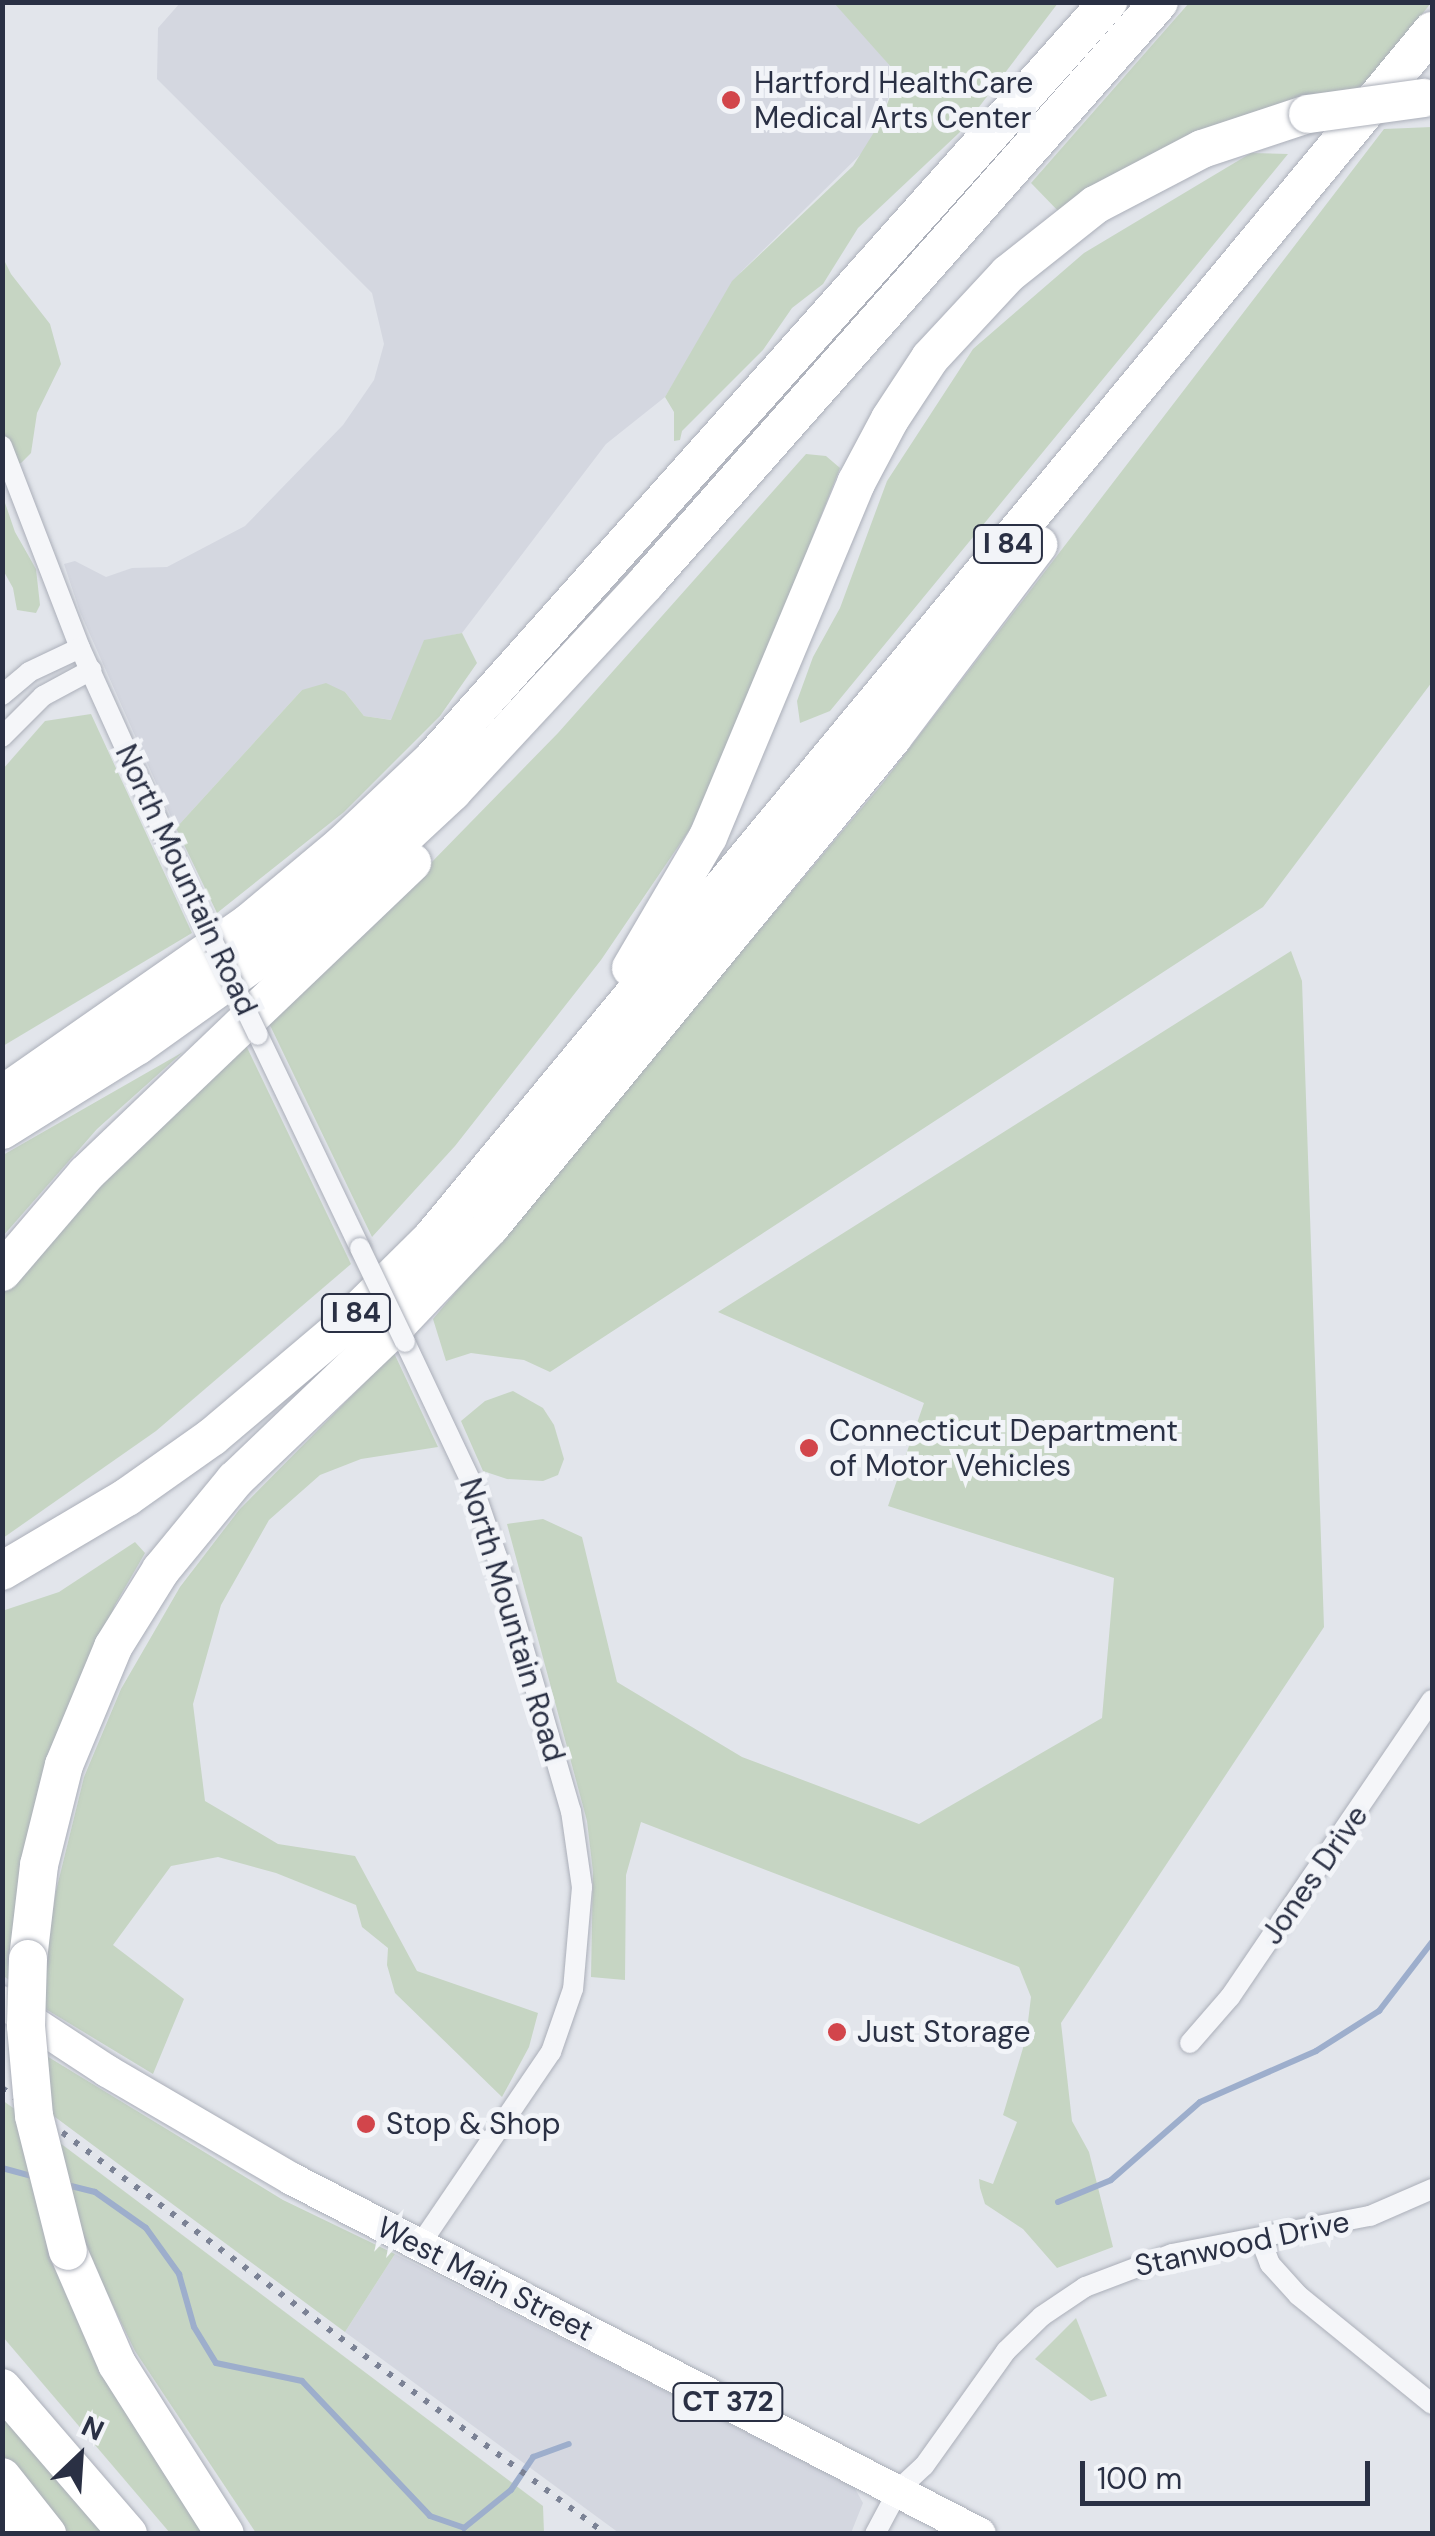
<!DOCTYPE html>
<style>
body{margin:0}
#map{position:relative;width:1435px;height:2536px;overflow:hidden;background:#e2e5eb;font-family:"DM Sans",sans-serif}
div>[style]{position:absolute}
.built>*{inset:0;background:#d4d7e0}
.green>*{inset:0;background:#c6d5c3}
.stream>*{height:6px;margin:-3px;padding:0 3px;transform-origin:3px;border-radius:3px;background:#9daecc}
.roads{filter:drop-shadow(0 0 2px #abafb9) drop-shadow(0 0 2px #abafb9)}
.minor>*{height:20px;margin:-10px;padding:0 10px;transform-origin:10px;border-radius:10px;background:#f5f6f9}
.primary>*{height:32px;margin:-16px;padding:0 16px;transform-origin:16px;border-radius:16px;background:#fff}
.motorway>*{height:38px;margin:-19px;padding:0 19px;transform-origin:19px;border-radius:19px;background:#fff}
.rail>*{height:6px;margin-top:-3px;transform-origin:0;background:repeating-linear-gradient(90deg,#7b8295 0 5px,transparent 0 15px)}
.bridges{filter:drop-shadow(0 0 2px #abafb9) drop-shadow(0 0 2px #abafb9)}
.minor-bridge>*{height:20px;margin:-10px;padding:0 10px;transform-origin:10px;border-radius:10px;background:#f5f6f9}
.motorway-bridge>*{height:38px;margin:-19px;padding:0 19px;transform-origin:19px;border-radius:19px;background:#fff}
.dots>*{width:28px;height:28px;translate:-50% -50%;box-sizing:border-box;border:5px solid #f2f4f8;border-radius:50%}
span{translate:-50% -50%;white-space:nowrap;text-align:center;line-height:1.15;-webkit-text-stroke:10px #f2f4f8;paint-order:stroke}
.shield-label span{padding:2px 8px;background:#f2f4f8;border:2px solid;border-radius:8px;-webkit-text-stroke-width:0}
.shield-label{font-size:28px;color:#2a3044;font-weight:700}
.poi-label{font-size:30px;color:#2a3044}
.left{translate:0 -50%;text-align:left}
.street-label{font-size:30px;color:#2a3044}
.frame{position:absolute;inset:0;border:5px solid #2a3044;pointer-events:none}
.north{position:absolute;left:30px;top:2406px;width:100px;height:100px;-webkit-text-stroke:8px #f2f4f8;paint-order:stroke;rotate:25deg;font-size:28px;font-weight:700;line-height:40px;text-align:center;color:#2a3044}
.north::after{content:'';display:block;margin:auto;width:35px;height:45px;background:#2a3044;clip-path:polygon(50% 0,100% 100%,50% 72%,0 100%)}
.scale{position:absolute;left:1080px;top:2461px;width:290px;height:45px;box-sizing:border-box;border:5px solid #2a3044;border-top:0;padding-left:12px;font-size:30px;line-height:35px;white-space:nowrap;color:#2a3044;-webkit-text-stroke:8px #f2f4f8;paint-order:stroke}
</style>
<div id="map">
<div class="built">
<div style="clip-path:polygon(180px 3px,837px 3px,891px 67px,891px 91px,869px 146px,741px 272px,665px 397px,606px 444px,462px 633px,424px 641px,392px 720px,364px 716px,345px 692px,302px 690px,176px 828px,80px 612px,64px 564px,75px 561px,106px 577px,132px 568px,167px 567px,245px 526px,343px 425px,374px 380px,384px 344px,372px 293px,157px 79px,158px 28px)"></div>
<div style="clip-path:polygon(395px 2254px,854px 2487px,863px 2503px,851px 2533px,619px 2533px,345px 2332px)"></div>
</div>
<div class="green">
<div style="clip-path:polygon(834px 3px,1058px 3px,960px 132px,858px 228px,823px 284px,792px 308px,763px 350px,682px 431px,680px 440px,674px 441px,674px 412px,665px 397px,732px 281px,853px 166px,881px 121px,892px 91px,891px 67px)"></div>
<div style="clip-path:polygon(1189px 3px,1431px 3px,1358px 94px,1062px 215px,1031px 183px)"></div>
<div style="clip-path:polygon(1432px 127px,1432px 682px,1263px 907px,550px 1372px,524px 1360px,471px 1353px,446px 1361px,433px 1319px,882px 784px,1384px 129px)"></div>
<div style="clip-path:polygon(1251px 153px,1288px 154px,830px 711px,800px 723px,797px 701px,813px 657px,840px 608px,887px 481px,973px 349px,1084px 253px)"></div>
<div style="clip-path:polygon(2px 256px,11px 274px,50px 324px,61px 364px,37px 413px,31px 453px,21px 463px,2px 469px)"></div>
<div style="clip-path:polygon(806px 454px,826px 456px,840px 468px,731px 742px,690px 829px,601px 960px,455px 1146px,372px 1237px,266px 1017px,426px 868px,558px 733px)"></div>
<div style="clip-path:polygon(3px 497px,15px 532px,36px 569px,40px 605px,36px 613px,17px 610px,13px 588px,3px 570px)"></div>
<div style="clip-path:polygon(462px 633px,477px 663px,440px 716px,344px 812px,217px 913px,176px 828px,302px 690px,326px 683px,345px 692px,364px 716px,391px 720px,424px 640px)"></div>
<div style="clip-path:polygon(91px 714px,192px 933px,3px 1046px,3px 769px,45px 721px)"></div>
<div style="clip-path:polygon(1291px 951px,1302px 981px,1324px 1627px,1061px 2023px,1072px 2121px,1089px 2152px,1113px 2247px,1057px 2268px,1023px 2229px,985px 2204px,980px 2188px,979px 2179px,993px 2184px,1017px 2122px,1003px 2115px,1026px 2038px,1031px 1997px,1019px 1967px,641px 1822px,626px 1875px,625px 1980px,591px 1977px,593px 1872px,587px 1821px,507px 1524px,543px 1519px,582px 1537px,617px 1682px,742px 1757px,919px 1824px,1102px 1718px,1114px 1578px,888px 1506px,924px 1403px,718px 1312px)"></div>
<div style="clip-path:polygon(242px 1037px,351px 1264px,156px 1431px,3px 1538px,3px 1290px,17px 1268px)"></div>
<div style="clip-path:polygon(183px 1052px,97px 1129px,3px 1236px,3px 1155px)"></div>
<div style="clip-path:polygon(394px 1353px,438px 1447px,361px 1459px,320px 1475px,269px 1520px,221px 1605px,193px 1704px,205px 1801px,278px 1844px,355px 1856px,417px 1971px,538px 2013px,529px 2047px,502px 2097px,395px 1993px,387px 1965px,388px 1948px,362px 1927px,356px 1905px,276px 1873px,218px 1857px,171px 1866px,113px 1945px,184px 1999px,153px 2074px,44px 2008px,45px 1959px,56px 1891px,84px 1777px,121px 1689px,180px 1587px,239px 1510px)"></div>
<div style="clip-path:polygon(513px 1391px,543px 1408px,554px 1425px,564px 1459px,558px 1475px,543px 1481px,507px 1479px,483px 1471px,461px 1421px,485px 1401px)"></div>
<div style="clip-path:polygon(135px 1542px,145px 1553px,115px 1605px,81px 1692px,15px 1984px,2px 1975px,2px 1611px,59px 1592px)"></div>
<div style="clip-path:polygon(45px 2055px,283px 2200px,395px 2254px,345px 2332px,51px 2114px)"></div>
<div style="clip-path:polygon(2px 2100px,23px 2115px,213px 2533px,170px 2533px,3px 2337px)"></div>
<div style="clip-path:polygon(56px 2140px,543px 2506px,544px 2533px,256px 2533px,135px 2351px,84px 2246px)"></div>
<div style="clip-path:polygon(1076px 2318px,1107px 2396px,1091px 2401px,1035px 2359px)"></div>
<div style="clip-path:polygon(2px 2404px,113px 2533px,64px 2533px,3px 2455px)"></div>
</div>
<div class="stream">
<div style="left:2px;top:2168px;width:35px;rotate:15deg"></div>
<div style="left:63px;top:2184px;width:33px;rotate:14deg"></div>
<div style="left:95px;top:2192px;width:62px;rotate:35.2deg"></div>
<div style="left:146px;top:2228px;width:57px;rotate:54.3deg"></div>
<div style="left:179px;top:2274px;width:55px;rotate:74.2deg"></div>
<div style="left:194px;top:2327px;width:42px;rotate:58.6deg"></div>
<div style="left:216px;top:2363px;width:88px;rotate:11.8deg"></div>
<div style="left:302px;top:2381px;width:186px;rotate:46.5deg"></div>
<div style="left:430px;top:2516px;width:36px;rotate:19deg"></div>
<div style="left:464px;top:2528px;width:60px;rotate:-39deg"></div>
<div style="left:511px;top:2490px;width:40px;rotate:-56deg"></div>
<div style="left:533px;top:2457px;width:38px;rotate:-20deg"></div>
<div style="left:1058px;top:2202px;width:57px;rotate:-22.5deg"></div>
<div style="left:1111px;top:2180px;width:118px;rotate:-41.2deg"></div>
<div style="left:1200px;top:2102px;width:127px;rotate:-23.7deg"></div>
<div style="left:1316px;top:2051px;width:75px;rotate:-32.4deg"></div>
<div style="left:1379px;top:2011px;width:87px;rotate:-52.5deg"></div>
</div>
<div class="roads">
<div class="minor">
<div style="left:2px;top:446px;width:217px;rotate:68.9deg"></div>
<div style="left:80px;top:648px;width:302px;rotate:65.7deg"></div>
<div style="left:2px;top:695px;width:35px;rotate:-40deg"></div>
<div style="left:29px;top:672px;width:56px;rotate:-25.2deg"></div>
<div style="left:2px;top:737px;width:58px;rotate:-45deg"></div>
<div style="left:43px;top:696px;width:55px;rotate:-28.4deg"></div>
<div style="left:258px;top:1035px;width:236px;rotate:64.4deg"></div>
<div style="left:405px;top:1342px;width:157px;rotate:64.7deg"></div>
<div style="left:472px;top:1484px;width:77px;rotate:71.1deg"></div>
<div style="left:497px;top:1557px;width:265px;rotate:73.8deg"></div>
<div style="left:571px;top:1811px;width:77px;rotate:81.8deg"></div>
<div style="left:582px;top:1887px;width:102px;rotate:95deg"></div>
<div style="left:573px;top:1989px;width:67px;rotate:109.2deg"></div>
<div style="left:551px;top:2052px;width:233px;rotate:124.2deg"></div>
<div style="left:1190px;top:2043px;width:61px;rotate:-49deg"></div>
<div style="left:1230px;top:1997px;width:359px;rotate:-55.8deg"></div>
<div style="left:1260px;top:2238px;width:28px;rotate:69deg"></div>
<div style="left:1270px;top:2264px;width:42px;rotate:47.9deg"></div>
<div style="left:1298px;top:2295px;width:173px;rotate:39.1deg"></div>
<div style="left:875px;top:2534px;width:51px;rotate:-61.9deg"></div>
<div style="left:899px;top:2489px;width:34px;rotate:-43deg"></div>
<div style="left:924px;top:2466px;width:141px;rotate:-54.5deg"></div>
<div style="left:1006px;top:2351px;width:50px;rotate:-44.2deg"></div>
<div style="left:1042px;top:2316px;width:52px;rotate:-34deg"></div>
<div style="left:1085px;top:2287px;width:93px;rotate:-20.8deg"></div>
<div style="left:1172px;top:2254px;width:202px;rotate:-10.9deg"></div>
<div style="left:1370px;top:2216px;width:68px;rotate:-23.5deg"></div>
</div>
<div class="primary">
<div style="left:2px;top:2002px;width:126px;rotate:33.3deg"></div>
<div style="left:107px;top:2071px;width:214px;rotate:30.3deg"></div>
<div style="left:292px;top:2179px;width:774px;rotate:27.29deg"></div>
</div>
<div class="motorway">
<div style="left:631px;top:968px;width:152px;rotate:-59.6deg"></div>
<div style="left:708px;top:837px;width:384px;rotate:-67.3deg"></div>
<div style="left:856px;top:483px;width:72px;rotate:-62deg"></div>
<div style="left:890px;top:419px;width:73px;rotate:-56.7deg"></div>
<div style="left:930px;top:358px;width:115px;rotate:-47.1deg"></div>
<div style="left:1008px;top:274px;width:111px;rotate:-38.4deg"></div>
<div style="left:1095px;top:205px;width:121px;rotate:-27.6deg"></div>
<div style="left:1202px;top:149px;width:112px;rotate:-18.3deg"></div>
<div style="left:2px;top:1095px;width:302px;rotate:-34.9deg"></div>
<div style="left:250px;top:922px;width:120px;rotate:-39.9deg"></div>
<div style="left:342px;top:845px;width:124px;rotate:-43.4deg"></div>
<div style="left:432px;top:760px;width:1016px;rotate:-48.27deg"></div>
<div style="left:2px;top:1130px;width:159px;rotate:-31.9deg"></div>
<div style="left:137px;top:1046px;width:153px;rotate:-35.5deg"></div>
<div style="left:262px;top:957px;width:149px;rotate:-39.6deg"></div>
<div style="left:377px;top:862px;width:103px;rotate:-43deg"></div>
<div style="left:452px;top:792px;width:285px;rotate:-47.1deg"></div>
<div style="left:646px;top:583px;width:775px;rotate:-48.56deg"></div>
<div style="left:2px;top:1272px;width:129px;rotate:-49.4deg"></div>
<div style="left:86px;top:1174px;width:451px;rotate:-43.7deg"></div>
<div style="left:2px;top:1571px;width:145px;rotate:-30.6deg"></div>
<div style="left:127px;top:1497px;width:104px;rotate:-35.2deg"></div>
<div style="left:212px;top:1437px;width:170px;rotate:-40.2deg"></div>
<div style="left:342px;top:1327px;width:125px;rotate:-44.7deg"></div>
<div style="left:431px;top:1239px;width:1569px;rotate:-50.35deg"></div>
<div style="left:28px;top:1959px;width:95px;rotate:-83.3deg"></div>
<div style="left:39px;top:1865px;width:103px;rotate:-76deg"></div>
<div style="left:64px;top:1765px;width:128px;rotate:-67.4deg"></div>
<div style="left:113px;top:1647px;width:91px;rotate:-58.1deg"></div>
<div style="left:161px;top:1570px;width:117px;rotate:-50.6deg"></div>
<div style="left:235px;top:1480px;width:226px;rotate:-43.7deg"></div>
<div style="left:398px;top:1324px;width:134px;rotate:-46.5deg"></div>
<div style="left:490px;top:1227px;width:634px;rotate:-50.56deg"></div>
<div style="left:893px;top:737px;width:241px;rotate:-52.9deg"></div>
<div style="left:68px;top:2251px;width:123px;rotate:66.6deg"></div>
<div style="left:117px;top:2364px;width:201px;rotate:57.6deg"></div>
<div style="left:2px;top:2388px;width:193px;rotate:49.2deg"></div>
<div style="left:2px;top:2477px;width:73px;rotate:51.7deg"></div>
<div style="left:2px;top:2526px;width:11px;rotate:45deg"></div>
</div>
</div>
<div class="rail">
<div style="left:2px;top:2088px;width:751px;rotate:36.44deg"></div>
</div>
<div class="bridges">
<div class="minor-bridge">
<div style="left:204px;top:923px;width:124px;rotate:64.3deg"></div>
<div style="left:360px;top:1248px;width:104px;rotate:64.4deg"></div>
</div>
<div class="motorway-bridge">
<div style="left:1308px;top:114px;width:117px;rotate:-7.9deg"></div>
<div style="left:28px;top:1959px;width:67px;rotate:91.7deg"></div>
<div style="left:26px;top:2026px;width:90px;rotate:84.9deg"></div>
<div style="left:34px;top:2116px;width:139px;rotate:75.9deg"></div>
</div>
</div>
<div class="dots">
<div style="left:731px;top:100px;background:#d2454b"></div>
<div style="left:809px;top:1448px;background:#d2454b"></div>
<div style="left:837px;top:2032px;background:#d2454b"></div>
<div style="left:366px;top:2124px;background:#d2454b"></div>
</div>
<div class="shield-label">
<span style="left:1008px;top:544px">I 84</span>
<span style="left:356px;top:1313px">I 84</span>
<span style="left:728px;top:2402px">CT 372</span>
</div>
<div class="poi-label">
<span class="left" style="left:754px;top:100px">Hartford HealthCare<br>Medical Arts Center</span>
<span class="left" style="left:829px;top:1448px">Connecticut Department<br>of Motor Vehicles</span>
<span class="left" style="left:857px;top:2032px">Just Storage</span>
<span class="left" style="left:386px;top:2124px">Stop &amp; Shop</span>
</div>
<div class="street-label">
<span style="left:186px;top:880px;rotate:65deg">North Mountain Road</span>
<span style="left:512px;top:1620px;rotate:73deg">North Mountain Road</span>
<span style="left:1315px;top:1875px;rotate:-55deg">Jones Drive</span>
<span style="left:1242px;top:2244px;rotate:-12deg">Stanwood Drive</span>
<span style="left:485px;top:2279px;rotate:27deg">West Main Street</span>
</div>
<div class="frame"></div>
<div class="north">N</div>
<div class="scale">100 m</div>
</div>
